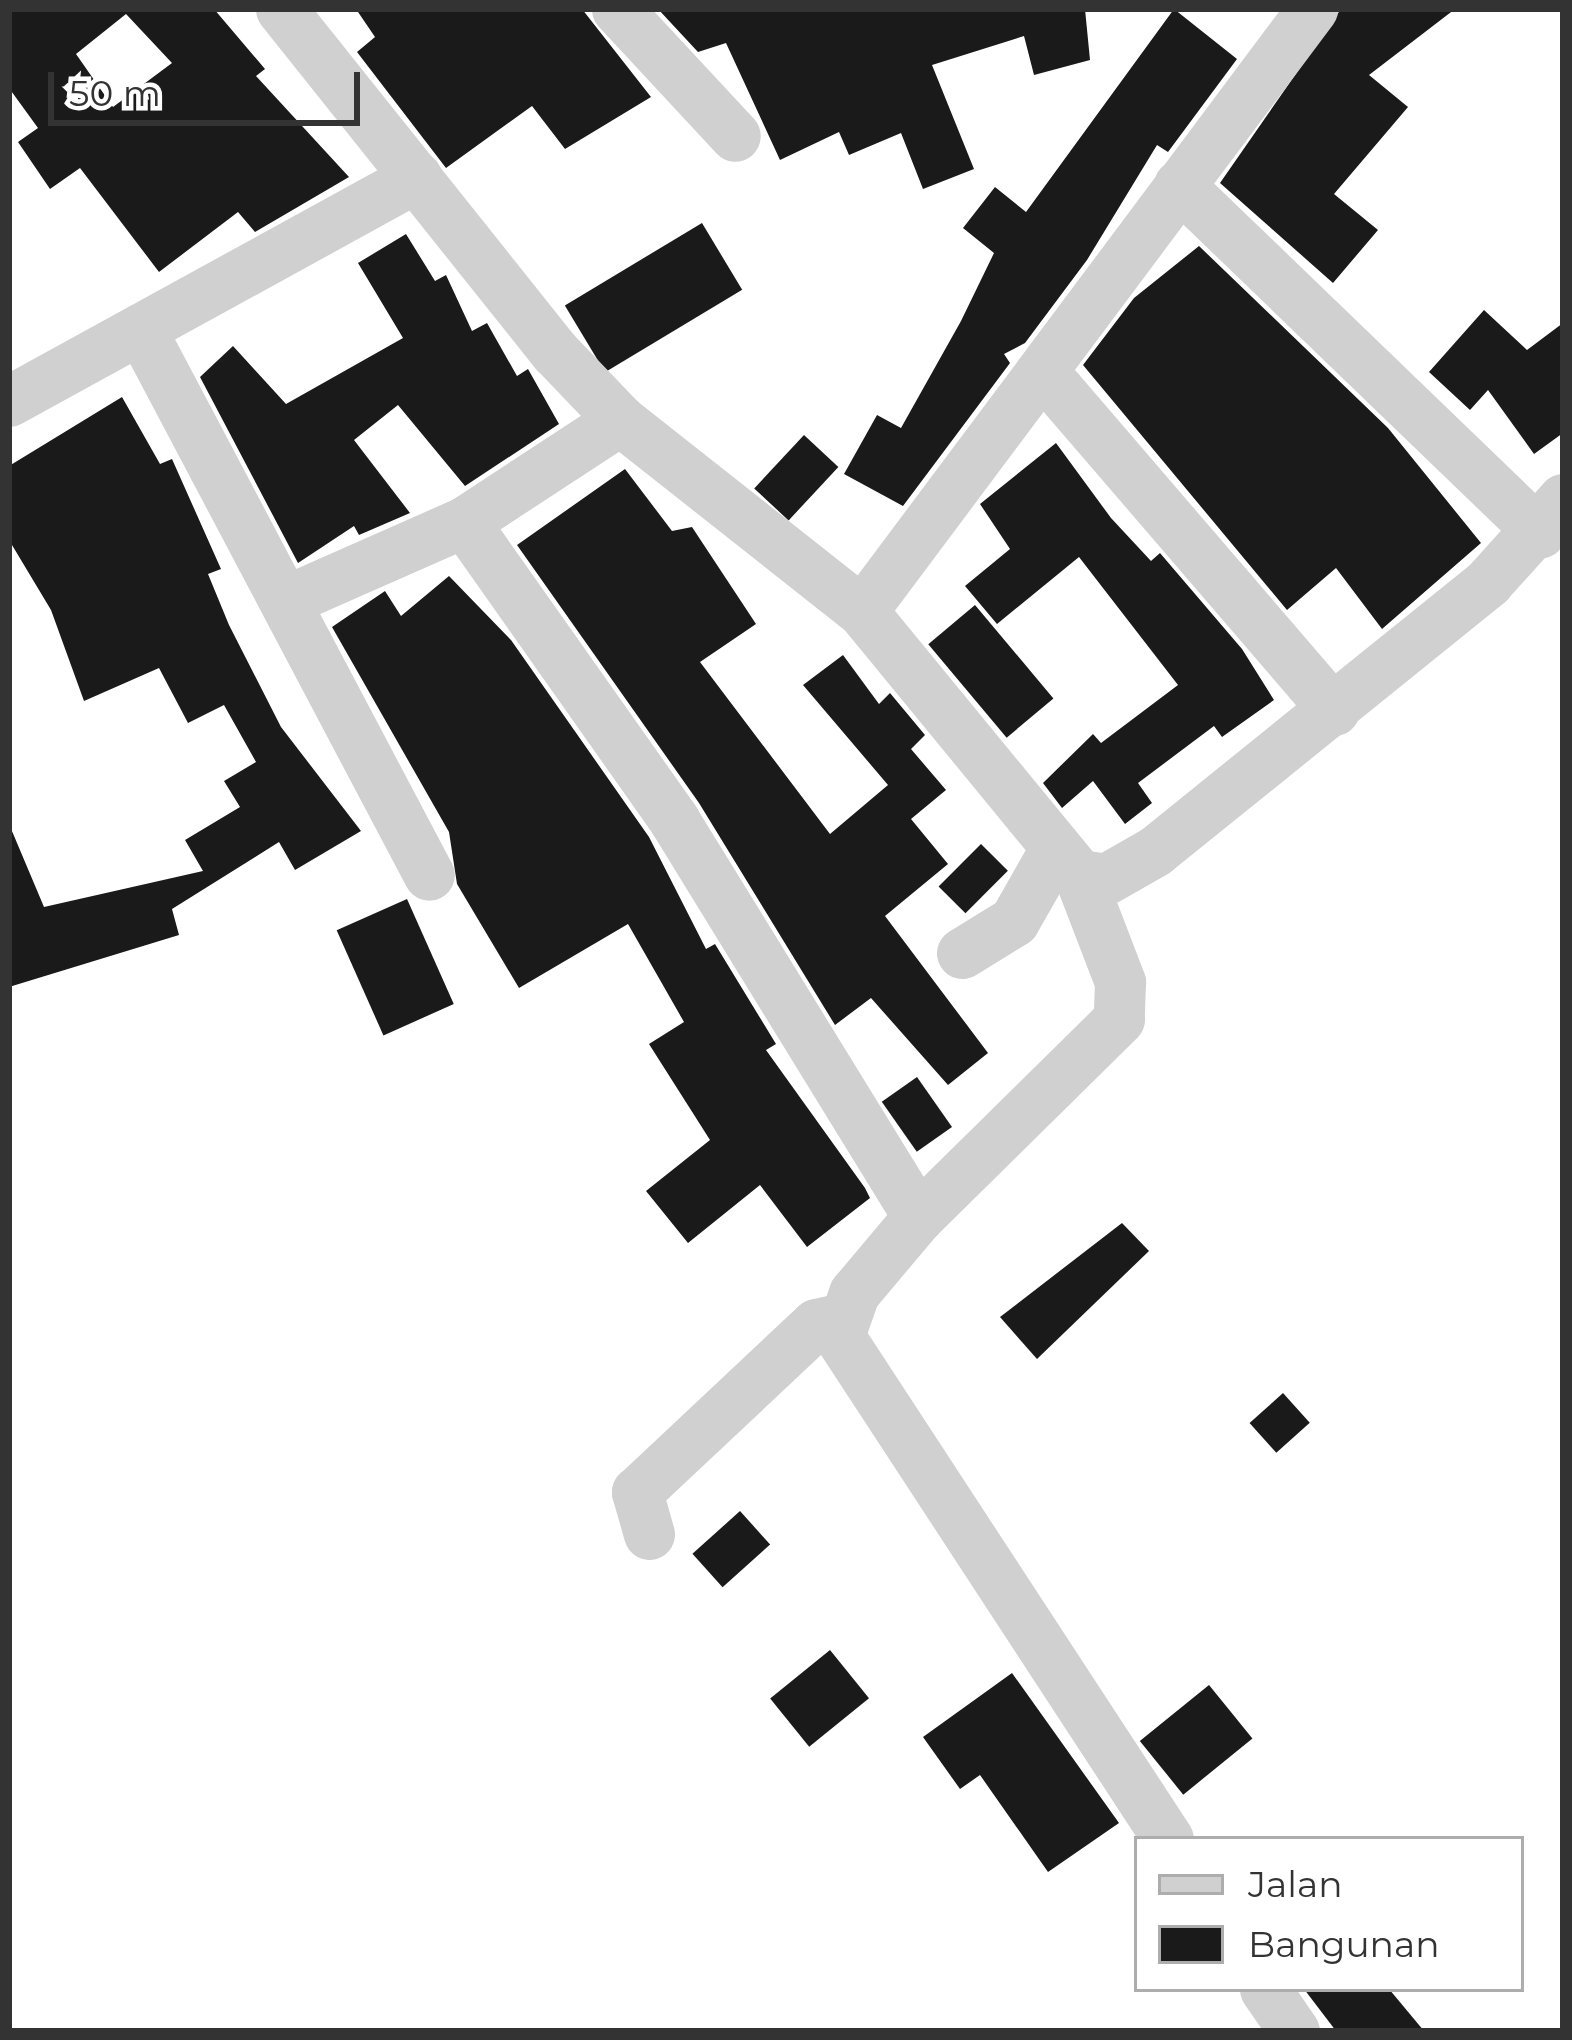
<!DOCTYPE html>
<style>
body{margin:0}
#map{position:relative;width:1572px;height:2040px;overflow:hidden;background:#fff;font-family:Montserrat,sans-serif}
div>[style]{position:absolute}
.building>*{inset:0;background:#1a1a1a;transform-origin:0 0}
.minor>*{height:51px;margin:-25.5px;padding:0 25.5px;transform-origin:25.5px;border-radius:25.5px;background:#d0d0d0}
span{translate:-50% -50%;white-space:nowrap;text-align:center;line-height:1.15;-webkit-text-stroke:12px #fff;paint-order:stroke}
.frame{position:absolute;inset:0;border:12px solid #333;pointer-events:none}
.legend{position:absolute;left:1134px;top:1836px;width:390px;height:156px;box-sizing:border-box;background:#fff;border:3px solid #adadad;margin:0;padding:15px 21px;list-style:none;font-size:36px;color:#333}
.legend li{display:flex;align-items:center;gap:24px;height:60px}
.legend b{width:60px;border:3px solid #adadad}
.scale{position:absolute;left:48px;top:72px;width:312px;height:54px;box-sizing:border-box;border:6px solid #333;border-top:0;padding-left:15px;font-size:36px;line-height:42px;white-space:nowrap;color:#333;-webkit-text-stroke:9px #fff;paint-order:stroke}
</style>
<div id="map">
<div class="building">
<div style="clip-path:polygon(evenodd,9px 9px,214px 9px,265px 69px,256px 76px,349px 177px,255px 232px,238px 212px,159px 272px,80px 168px,50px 189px,18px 142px,38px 128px,9px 88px,9px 9px,126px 14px,172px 63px,113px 107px,76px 54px,126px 14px)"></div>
<div style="clip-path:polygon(356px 9px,582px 9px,651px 97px,565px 149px,532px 106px,446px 168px,357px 52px,375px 37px)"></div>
<div style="clip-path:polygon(658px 9px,1085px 9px,1090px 60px,1034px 75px,1024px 36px,932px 65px,974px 169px,923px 189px,901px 133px,849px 155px,839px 132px,780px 160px,726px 43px,698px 52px)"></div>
<div style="clip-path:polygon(1174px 9px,1237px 59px,1168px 152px,1157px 145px,1087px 260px,1025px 343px,1004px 354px,1010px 363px,903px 506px,844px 474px,877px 415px,901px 428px,961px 321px,994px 253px,963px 228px,995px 187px,1026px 212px)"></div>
<div style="clip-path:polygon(1341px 9px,1455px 9px,1369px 75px,1408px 107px,1334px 194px,1378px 230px,1333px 283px,1220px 183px)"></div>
<div style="left:702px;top:223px;width:78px;height:160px;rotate:59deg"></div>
<div style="clip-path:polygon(406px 234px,435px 281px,446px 275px,472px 331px,487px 323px,517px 376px,528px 369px,559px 424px,465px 486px,398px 405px,354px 440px,410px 513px,359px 535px,354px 526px,298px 563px,200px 377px,233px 346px,286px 404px,403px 338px,358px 263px)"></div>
<div style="clip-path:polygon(1199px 246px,1388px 428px,1481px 543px,1382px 629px,1336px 568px,1287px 610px,1083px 365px,1134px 298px)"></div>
<div style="clip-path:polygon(1484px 310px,1527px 350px,1563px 323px,1563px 433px,1534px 454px,1488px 390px,1470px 410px,1429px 372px)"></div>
<div style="clip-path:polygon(122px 397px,160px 464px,172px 459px,221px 569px,208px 574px,229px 625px,281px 727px,361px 831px,295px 870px,279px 842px,172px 909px,179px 935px,9px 987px,9px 824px,44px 907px,203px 871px,185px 840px,240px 807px,224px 781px,256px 762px,224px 705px,188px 723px,159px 668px,84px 701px,51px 610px,9px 540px,9px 466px)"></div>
<div style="left:804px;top:435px;width:47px;height:73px;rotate:43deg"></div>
<div style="clip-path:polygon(1056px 443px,1111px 518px,1151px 561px,1160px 553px,1242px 649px,1274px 700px,1222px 737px,1214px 726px,1138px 783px,1152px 803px,1125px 824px,1093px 781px,1062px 808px,1043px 783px,1093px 734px,1101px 743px,1178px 685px,1079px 557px,997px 624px,965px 586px,1010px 549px,980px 504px)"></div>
<div style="clip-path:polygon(625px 469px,672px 531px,692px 527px,756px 624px,700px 662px,830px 834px,888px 785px,803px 685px,843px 655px,879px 704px,890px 693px,925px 735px,911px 749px,946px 790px,911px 819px,948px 864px,885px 916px,988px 1053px,948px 1085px,871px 998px,835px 1025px,699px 803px,517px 545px)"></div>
<div style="clip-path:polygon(449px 576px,511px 640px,649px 837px,706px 949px,715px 944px,776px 1044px,766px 1050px,865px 1188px,870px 1198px,807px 1247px,760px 1185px,688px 1243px,646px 1191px,710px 1140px,649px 1044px,684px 1022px,628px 924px,519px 988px,457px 884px,449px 832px,332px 627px,385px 591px,401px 616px)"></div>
<div style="left:975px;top:605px;width:122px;height:61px;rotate:50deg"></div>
<div style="left:981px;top:844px;width:38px;height:60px;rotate:45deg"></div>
<div style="left:407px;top:899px;width:115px;height:77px;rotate:66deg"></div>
<div style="left:917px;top:1077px;width:61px;height:43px;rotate:55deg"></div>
<div style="clip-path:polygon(1122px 1223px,1149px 1251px,1037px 1359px,1000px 1317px)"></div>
<div style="left:1283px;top:1393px;width:40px;height:45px;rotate:48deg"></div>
<div style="left:740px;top:1511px;width:45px;height:64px;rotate:48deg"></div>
<div style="left:830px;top:1650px;width:62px;height:77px;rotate:51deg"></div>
<div style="clip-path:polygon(1012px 1673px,1119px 1823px,1048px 1872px,980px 1775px,960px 1789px,923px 1737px)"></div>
<div style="left:1209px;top:1685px;width:69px;height:89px;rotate:51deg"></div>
<div style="clip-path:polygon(1304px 1989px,1389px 1989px,1424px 2031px,1336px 2031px)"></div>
</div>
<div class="minor">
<div style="left:281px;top:9px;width:439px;rotate:51.4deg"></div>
<div style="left:555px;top:352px;width:94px;rotate:46.3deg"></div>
<div style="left:620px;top:420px;width:308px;rotate:38.3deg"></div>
<div style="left:862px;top:611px;width:342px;rotate:50.6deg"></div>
<div style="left:1079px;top:875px;width:27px;rotate:8deg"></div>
<div style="left:1106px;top:879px;width:56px;rotate:-29.7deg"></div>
<div style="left:1155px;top:851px;width:428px;rotate:-38.9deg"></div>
<div style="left:1488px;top:582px;width:112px;rotate:-47.9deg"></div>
<div style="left:617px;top:9px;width:173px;rotate:47.1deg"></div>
<div style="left:1179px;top:185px;width:501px;rotate:43.95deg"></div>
<div style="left:141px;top:330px;width:616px;rotate:62.15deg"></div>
<div style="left:1043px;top:372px;width:446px;rotate:49.3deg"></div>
<div style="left:9px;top:401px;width:465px;rotate:-28.8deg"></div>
<div style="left:464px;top:522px;width:365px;rotate:54.8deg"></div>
<div style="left:674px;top:820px;width:466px;rotate:58.4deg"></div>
<div style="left:285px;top:601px;width:196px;rotate:-23.8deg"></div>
<div style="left:464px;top:522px;width:186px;rotate:-33.2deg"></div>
<div style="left:862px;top:611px;width:752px;rotate:-53.22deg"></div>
<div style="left:1079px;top:875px;width:115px;rotate:69deg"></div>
<div style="left:1120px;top:982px;width:37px;rotate:92deg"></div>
<div style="left:1119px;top:1019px;width:282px;rotate:135.4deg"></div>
<div style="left:918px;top:1217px;width:99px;rotate:130.1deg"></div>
<div style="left:854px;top:1293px;width:46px;rotate:109.2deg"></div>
<div style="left:839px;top:1336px;width:601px;rotate:56.81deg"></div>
<div style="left:962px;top:953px;width:61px;rotate:-31.6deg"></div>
<div style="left:1014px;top:921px;width:77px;rotate:-60.4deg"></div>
<div style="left:649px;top:1534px;width:44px;rotate:-105.9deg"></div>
<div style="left:637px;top:1492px;width:245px;rotate:-43.2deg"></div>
<div style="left:816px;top:1324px;width:25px;rotate:-12deg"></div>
<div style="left:1265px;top:1989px;width:51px;rotate:55.4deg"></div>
</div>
<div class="frame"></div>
<ul class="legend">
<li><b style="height:15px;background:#d0d0d0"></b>Jalan</li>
<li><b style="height:33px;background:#1a1a1a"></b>Bangunan</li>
</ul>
<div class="scale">50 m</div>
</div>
